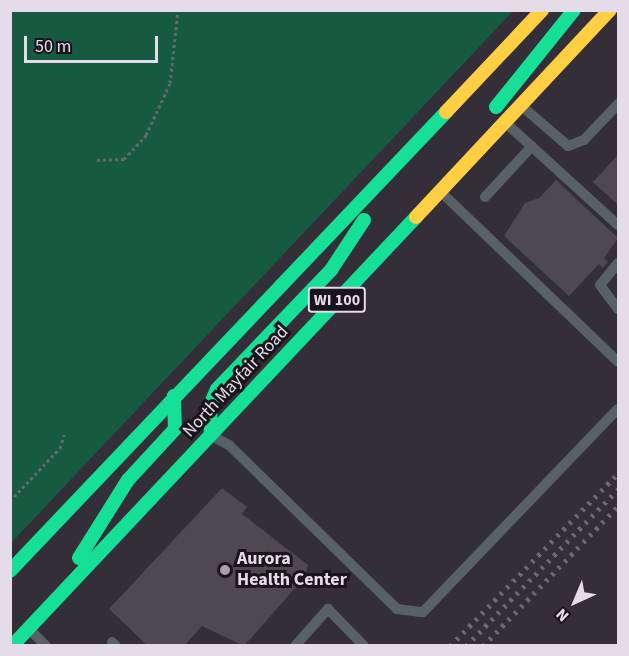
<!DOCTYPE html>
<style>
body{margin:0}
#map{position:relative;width:629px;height:656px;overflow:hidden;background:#342e39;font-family:"Source Sans 3",sans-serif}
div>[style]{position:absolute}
.green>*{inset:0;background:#175a42}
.building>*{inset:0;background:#4d4851}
.path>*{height:3px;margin-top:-1.5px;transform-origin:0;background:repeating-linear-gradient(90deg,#64696e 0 3px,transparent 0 6px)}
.lane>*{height:10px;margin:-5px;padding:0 5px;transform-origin:5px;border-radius:5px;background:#586165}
.fast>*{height:14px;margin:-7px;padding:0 7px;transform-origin:7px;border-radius:7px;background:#16e098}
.slow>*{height:14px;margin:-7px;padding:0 7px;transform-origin:7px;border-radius:7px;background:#ffcf43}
.rail>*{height:4.5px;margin-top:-2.25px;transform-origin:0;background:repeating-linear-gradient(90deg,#686a70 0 3px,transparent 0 9px)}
.dots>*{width:16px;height:16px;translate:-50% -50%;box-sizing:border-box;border:3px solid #1a141d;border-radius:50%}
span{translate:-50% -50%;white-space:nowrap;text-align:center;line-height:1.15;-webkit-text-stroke:6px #1a141d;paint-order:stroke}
.shield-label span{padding:2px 4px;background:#1a141d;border:2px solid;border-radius:4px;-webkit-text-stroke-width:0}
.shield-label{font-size:16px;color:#e4dce9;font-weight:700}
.street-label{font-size:18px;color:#e4dce9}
.poi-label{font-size:18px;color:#e4dce9;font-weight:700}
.left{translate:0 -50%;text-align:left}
.frame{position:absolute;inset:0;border:12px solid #e4dce9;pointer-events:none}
.north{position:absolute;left:545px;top:572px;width:60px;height:60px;-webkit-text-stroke:4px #1a141d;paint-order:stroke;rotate:224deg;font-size:16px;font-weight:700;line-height:24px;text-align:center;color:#e4dce9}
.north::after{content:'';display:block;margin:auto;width:21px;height:27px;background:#e4dce9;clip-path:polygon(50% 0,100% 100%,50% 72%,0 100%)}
.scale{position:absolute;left:24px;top:36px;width:134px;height:27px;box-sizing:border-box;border:3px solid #e4dce9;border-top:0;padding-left:8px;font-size:18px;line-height:21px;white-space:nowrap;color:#e4dce9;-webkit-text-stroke:4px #1a141d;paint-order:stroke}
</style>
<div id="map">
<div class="green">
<div style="clip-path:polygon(11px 10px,513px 11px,11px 543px,10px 11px)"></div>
</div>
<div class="building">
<div style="clip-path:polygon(618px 155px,618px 205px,593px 182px)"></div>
<div style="clip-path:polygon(556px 180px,618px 238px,604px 258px,608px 262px,603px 268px,599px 264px,569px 296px,504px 236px,525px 203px,539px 198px)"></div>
<div style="clip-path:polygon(222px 488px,247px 507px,242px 514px,308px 565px,304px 578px,244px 646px,202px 626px,184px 646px,148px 646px,109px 609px)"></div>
</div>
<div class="path">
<div style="left:97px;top:160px;width:27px;rotate:-2deg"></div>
<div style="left:124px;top:159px;width:33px;rotate:-47deg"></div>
<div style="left:146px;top:135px;width:57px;rotate:-65.2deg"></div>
<div style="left:170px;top:83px;width:73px;rotate:-83.7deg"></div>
<div style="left:10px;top:501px;width:73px;rotate:-46.7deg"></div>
<div style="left:60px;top:448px;width:14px;rotate:-73deg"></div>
</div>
<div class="lane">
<div style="left:524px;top:108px;width:58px;rotate:40.8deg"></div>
<div style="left:568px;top:146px;width:17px;rotate:-21deg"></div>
<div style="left:584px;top:140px;width:50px;rotate:-46.6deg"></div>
<div style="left:507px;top:124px;width:150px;rotate:42.3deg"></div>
<div style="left:442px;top:193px;width:244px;rotate:43.8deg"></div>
<div style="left:485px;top:197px;width:69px;rotate:-47.3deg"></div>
<div style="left:618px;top:263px;width:28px;rotate:129deg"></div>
<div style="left:600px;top:285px;width:30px;rotate:53deg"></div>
<div style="left:214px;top:437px;width:17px;rotate:28deg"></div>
<div style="left:229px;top:445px;width:235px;rotate:44.3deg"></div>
<div style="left:397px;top:609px;width:26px;rotate:7deg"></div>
<div style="left:423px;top:612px;width:281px;rotate:-46.2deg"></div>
<div style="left:31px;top:631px;width:21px;rotate:45deg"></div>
<div style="left:112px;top:642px;width:6px;rotate:45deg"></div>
<div style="left:295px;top:646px;width:50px;rotate:-48.3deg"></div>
<div style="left:328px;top:609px;width:52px;rotate:45.8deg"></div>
</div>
<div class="fast">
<div style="left:496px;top:107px;width:124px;rotate:-51.2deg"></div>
<div style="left:211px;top:435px;width:30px;rotate:-92deg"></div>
<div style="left:210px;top:405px;width:17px;rotate:-66deg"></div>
<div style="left:217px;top:389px;width:165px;rotate:-46.2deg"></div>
<div style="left:331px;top:270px;width:60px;rotate:-56.6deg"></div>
<div style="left:79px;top:558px;width:92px;rotate:-57.9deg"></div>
<div style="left:128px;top:480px;width:69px;rotate:-47.3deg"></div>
<div style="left:175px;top:429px;width:33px;rotate:-92deg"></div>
<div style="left:10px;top:571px;width:633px;rotate:-46.47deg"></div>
<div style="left:12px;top:646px;width:589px;rotate:-46.72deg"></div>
</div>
<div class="slow">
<div style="left:446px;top:112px;width:140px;rotate:-46.7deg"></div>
<div style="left:416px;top:217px;width:284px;rotate:-46.9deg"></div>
</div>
<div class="rail">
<div style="left:450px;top:646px;width:241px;rotate:-45.8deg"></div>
<div style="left:466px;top:646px;width:219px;rotate:-45.9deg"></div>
<div style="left:483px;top:646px;width:194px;rotate:-46deg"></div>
</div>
<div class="dots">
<div style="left:225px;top:570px;background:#a69fab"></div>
</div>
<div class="shield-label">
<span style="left:337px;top:300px">WI 100</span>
</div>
<div class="street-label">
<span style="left:236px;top:382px;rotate:-47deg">North Mayfair Road</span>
</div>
<div class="poi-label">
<span class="left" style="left:237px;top:570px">Aurora<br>Health Center</span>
</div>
<div class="frame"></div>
<div class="north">N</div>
<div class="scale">50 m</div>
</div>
